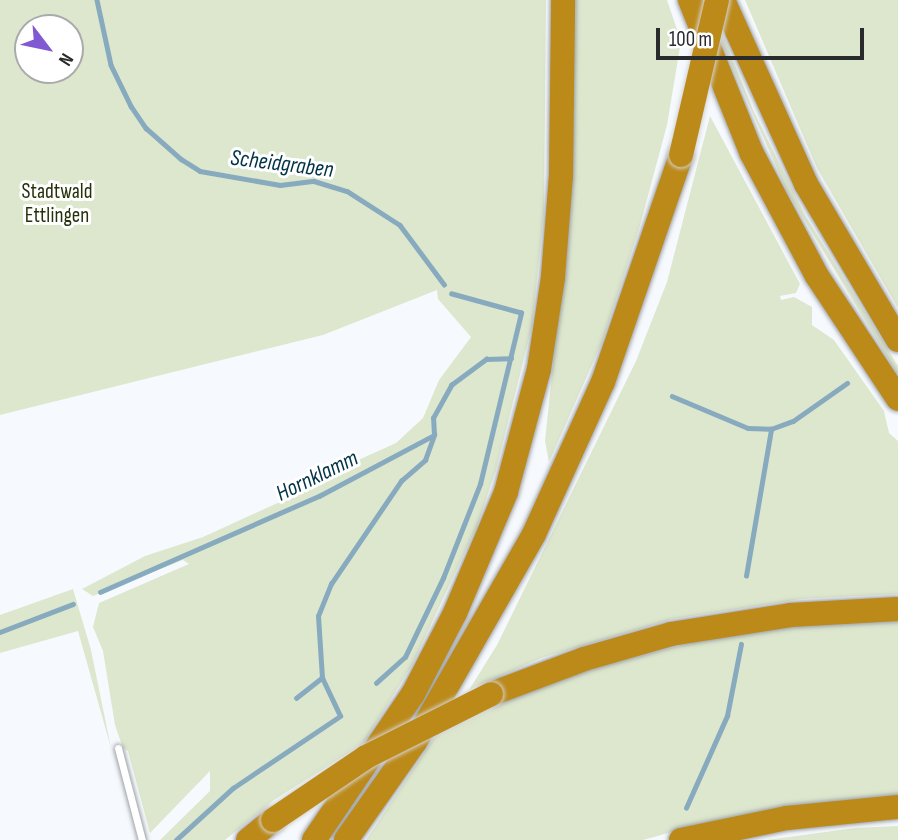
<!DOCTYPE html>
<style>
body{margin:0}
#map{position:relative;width:898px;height:840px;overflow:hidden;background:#f6fafe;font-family:"Sofia Sans Condensed",sans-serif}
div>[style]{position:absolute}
.green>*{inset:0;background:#dde7cd}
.stream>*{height:4.5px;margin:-2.25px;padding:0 2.25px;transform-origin:2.25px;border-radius:2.25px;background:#87aabe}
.roads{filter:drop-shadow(0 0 2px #9ea2a6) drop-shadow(0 0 2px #9ea2a6)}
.lane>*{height:7px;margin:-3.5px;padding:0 3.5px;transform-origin:3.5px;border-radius:3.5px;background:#fff}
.highway>*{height:24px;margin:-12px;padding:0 12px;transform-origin:12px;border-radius:12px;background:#bc8a19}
.bridges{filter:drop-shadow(0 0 2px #d4d4d5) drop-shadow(0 0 2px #d4d4d5)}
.highway-bridge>*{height:24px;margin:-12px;padding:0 12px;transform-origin:12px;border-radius:12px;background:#bc8a19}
span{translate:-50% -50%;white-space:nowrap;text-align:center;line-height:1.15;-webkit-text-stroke:6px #fff;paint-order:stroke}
.park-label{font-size:21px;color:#253109}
.water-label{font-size:23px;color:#003348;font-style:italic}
.north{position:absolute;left:14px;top:14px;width:70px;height:70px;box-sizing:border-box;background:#fff;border:2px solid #a9aaab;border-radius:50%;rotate:122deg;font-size:19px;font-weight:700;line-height:28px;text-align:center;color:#292a2c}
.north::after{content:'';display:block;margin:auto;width:24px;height:32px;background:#8159d2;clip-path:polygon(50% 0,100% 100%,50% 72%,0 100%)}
.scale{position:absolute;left:656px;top:28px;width:208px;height:32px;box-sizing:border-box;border:4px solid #292a2c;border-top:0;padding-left:9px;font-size:21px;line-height:24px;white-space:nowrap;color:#292a2c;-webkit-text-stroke:5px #fff;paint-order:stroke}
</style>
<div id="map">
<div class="green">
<div style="clip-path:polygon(evenodd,0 0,546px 0,544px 213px,532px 326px,496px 470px,477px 526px,412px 665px,363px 744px,274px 800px,225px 840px,160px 840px,210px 791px,210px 771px,150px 833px,128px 751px,123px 748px,115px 725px,103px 651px,93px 627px,99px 603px,189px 564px,183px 560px,93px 596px,82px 589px,145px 556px,203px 537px,317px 485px,345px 466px,396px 443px,423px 418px,439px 380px,471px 337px,438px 299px,437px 290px,323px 335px,0 415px,0 0,70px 28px,70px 70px,28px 70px,28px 28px,70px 28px)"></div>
<div style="clip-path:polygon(576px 0,667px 0,681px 41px,667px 125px,639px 229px,602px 342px,549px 462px,545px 441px,572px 183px)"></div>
<div style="clip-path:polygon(703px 0,709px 0,753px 110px,805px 215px,898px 366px,898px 375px,787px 191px)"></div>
<div style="clip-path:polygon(745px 0,898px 0,898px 308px,817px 168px)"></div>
<div style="clip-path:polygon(710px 116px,800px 284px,796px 293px,780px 296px,781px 300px,794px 297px,812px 307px,812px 325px,834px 340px,884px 411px,889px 433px,898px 441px,898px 594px,801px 599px,672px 619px,541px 658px,469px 690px,497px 645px,636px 361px,667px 282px)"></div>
<div style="clip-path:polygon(73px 589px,91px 650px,111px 748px,78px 631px,0 653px,0 615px)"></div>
<div style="clip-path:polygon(898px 620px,898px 797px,697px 825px,643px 840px,366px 840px,438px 732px,476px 711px,594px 668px,702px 640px,820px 623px)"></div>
<div style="clip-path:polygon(898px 826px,898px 840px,767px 840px,855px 828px)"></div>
</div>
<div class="stream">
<div style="left:97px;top:0;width:66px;rotate:77.8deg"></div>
<div style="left:111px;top:65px;width:46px;rotate:64deg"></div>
<div style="left:131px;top:106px;width:27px;rotate:56deg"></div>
<div style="left:146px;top:128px;width:47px;rotate:41.5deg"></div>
<div style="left:181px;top:159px;width:22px;rotate:32deg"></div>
<div style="left:200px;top:171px;width:81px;rotate:9.9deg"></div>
<div style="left:280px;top:185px;width:34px;rotate:-7deg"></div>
<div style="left:314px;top:181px;width:34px;rotate:17deg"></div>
<div style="left:347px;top:191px;width:63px;rotate:32.7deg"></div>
<div style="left:400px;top:225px;width:74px;rotate:53.3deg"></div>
<div style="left:672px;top:396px;width:82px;rotate:22.8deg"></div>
<div style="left:748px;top:428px;width:23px;rotate:2deg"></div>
<div style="left:771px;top:429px;width:23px;rotate:-20deg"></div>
<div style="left:793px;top:421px;width:66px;rotate:-35.1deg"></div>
<div style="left:746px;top:576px;width:149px;rotate:-80.3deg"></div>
<div style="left:100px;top:592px;width:239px;rotate:-23.7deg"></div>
<div style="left:319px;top:496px;width:130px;rotate:-27.9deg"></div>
<div style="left:434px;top:435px;width:17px;rotate:-93deg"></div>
<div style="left:433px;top:418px;width:38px;rotate:-61deg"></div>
<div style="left:451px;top:385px;width:44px;rotate:-36.6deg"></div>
<div style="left:486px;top:359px;width:25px;rotate:-2deg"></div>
<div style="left:0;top:632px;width:78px;rotate:-21deg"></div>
<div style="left:376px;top:683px;width:39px;rotate:-42deg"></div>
<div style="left:405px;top:657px;width:88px;rotate:-64.3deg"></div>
<div style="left:443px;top:578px;width:101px;rotate:-68.5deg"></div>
<div style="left:480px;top:484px;width:176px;rotate:-76.5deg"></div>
<div style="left:521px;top:313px;width:72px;rotate:-164.6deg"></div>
<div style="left:296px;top:698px;width:33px;rotate:-38deg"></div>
<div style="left:322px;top:678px;width:62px;rotate:-93.7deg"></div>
<div style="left:318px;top:616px;width:35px;rotate:-68deg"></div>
<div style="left:331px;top:584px;width:125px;rotate:-55.8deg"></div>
<div style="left:401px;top:481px;width:32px;rotate:-41deg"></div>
<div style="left:425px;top:460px;width:27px;rotate:-70deg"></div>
<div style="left:686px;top:808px;width:101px;rotate:-66deg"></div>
<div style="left:727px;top:716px;width:73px;rotate:-79deg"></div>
<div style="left:176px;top:840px;width:77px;rotate:-42.4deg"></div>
<div style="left:233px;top:788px;width:129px;rotate:-33.9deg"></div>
<div style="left:340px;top:716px;width:42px;rotate:-115.3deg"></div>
</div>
<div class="roads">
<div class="lane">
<div style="left:118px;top:748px;width:95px;rotate:75.4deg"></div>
</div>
<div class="highway">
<div style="left:690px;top:0;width:164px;rotate:68.1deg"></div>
<div style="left:751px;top:152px;width:140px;rotate:62deg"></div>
<div style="left:817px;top:276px;width:147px;rotate:56.6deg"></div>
<div style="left:723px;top:0;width:202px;rotate:65.7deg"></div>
<div style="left:806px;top:184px;width:181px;rotate:59.5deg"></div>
<div style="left:491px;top:694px;width:99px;rotate:-20.6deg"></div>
<div style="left:584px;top:659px;width:91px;rotate:-16deg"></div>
<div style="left:671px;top:634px;width:121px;rotate:-9deg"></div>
<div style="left:791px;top:615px;width:107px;rotate:-3.2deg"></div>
<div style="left:248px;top:840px;width:32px;rotate:-39deg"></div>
<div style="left:314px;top:840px;width:176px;rotate:-55.9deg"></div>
<div style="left:413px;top:694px;width:91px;rotate:-62.6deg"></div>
<div style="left:455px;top:613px;width:131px;rotate:-67.1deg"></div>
<div style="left:506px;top:492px;width:127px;rotate:-75deg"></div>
<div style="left:539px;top:369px;width:93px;rotate:-81.3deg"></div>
<div style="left:553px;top:277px;width:101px;rotate:-85.5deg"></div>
<div style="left:561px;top:176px;width:176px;rotate:-89.3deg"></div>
<div style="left:346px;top:840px;width:120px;rotate:-54.9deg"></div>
<div style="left:415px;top:742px;width:240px;rotate:-60.2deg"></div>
<div style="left:534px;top:534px;width:167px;rotate:-65.6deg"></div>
<div style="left:603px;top:382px;width:240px;rotate:-71deg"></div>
<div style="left:681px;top:840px;width:108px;rotate:-11.7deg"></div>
<div style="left:787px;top:818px;width:112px;rotate:-5.7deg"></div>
</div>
</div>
<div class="bridges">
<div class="highway-bridge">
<div style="left:681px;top:155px;width:159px;rotate:-76.9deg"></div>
<div style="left:273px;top:820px;width:112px;rotate:-34.1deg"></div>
<div style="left:366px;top:757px;width:140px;rotate:-26.7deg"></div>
</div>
</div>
<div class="park-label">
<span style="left:57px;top:204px">Stadtwald<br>Ettlingen</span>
</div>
<div class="water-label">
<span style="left:282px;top:164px;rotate:7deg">Scheidgraben</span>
<span style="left:317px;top:476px;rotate:-26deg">Hornklamm</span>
</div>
<div class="north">N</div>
<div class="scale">100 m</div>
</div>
